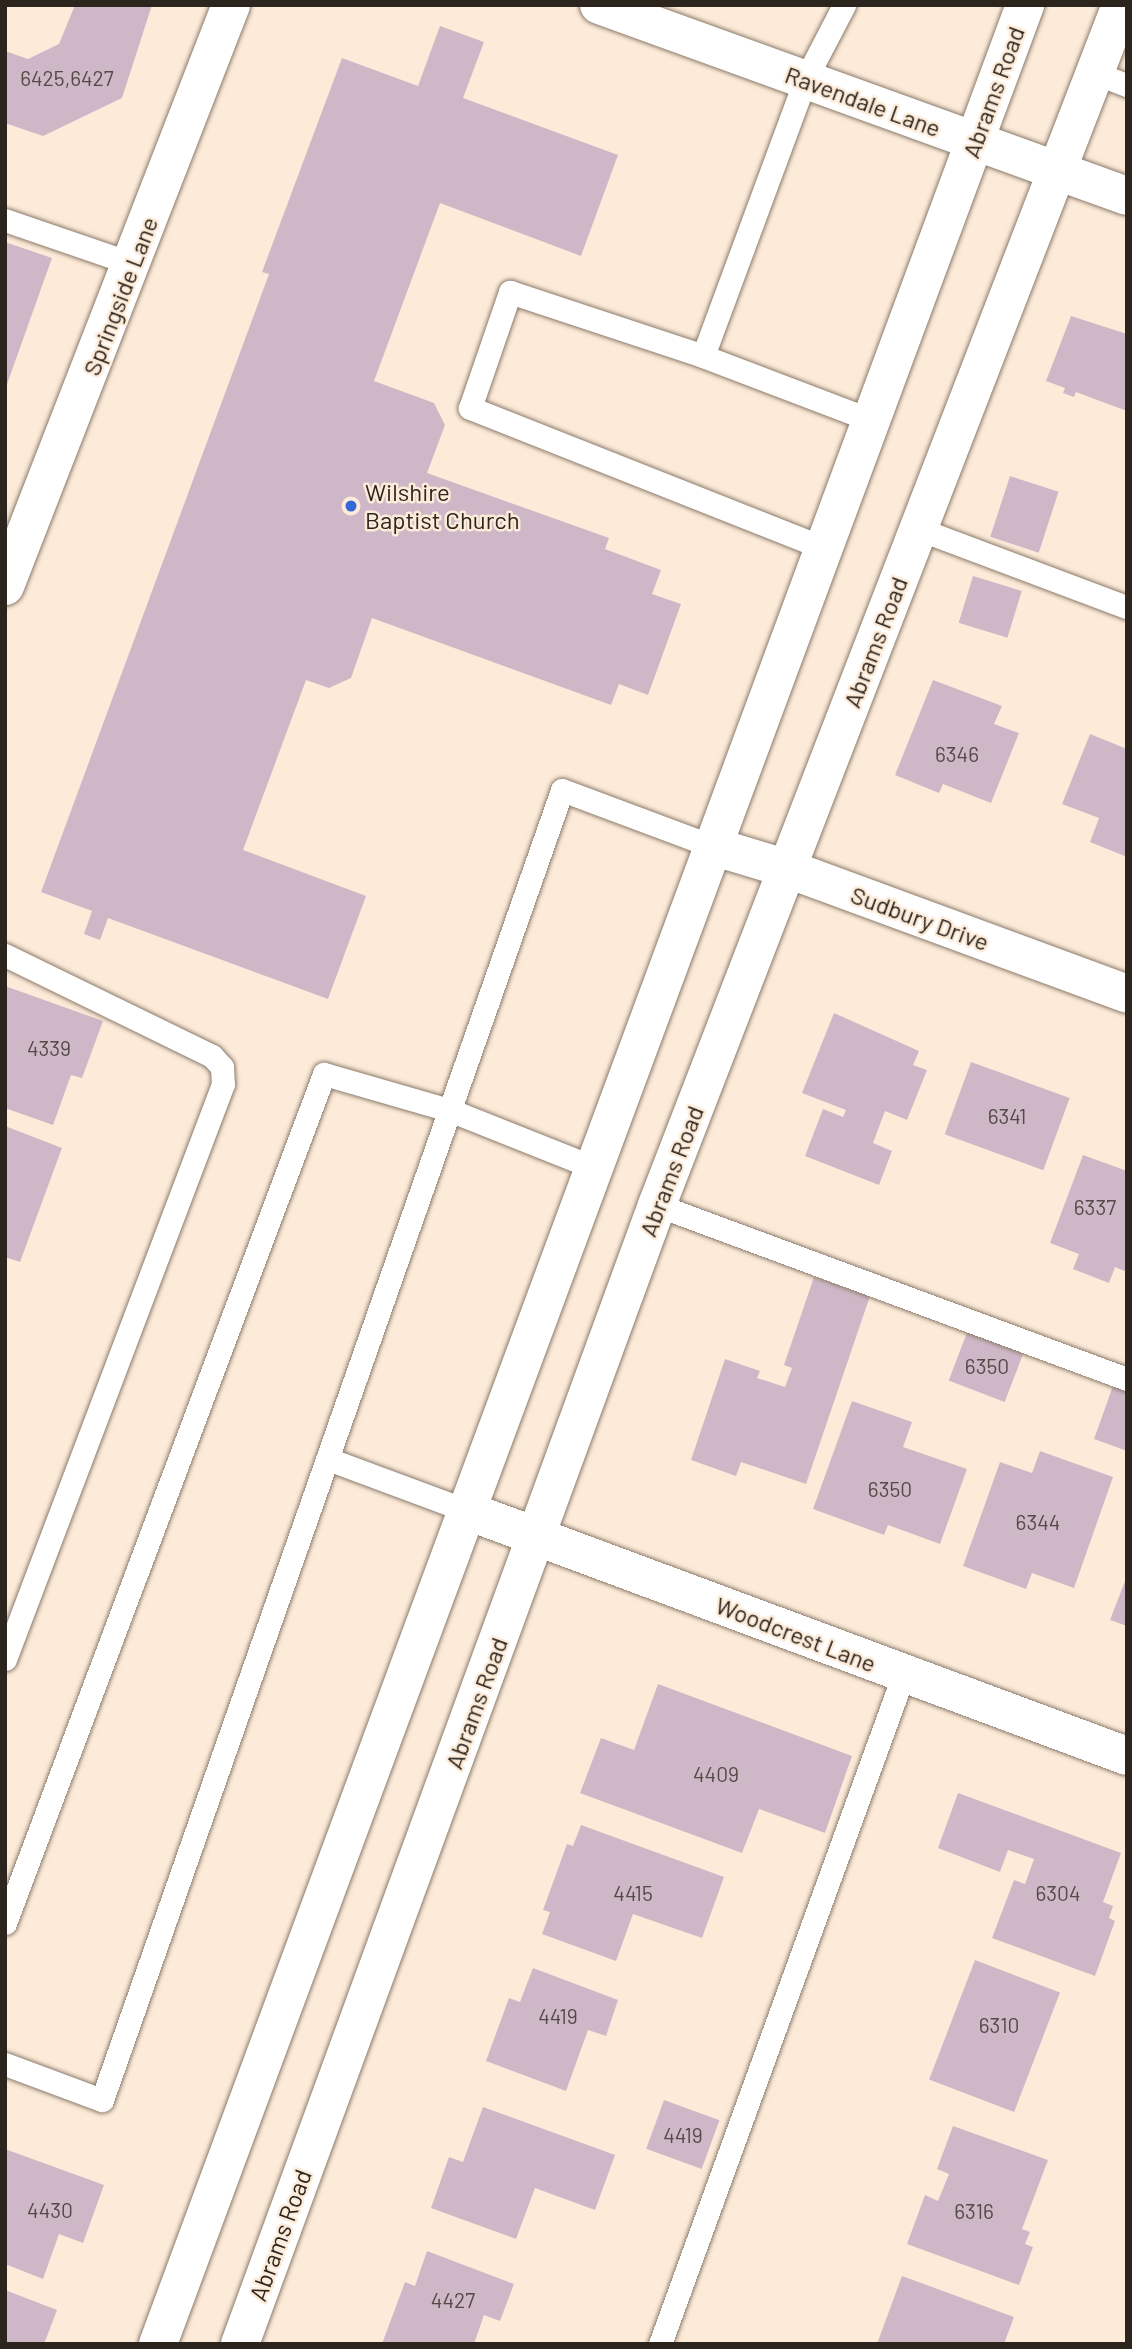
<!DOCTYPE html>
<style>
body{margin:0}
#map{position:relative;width:1132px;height:2349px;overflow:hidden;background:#fdebd9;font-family:Barlow,sans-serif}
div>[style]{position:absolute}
.building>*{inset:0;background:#ceb8c7;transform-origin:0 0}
.roads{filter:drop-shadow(0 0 2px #8b7b6b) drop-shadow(0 0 2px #8b7b6b)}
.service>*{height:23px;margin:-11.5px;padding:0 11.5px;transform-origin:11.5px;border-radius:11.5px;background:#fff}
.minor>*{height:38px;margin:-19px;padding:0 19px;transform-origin:19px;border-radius:19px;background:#fff}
.secondary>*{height:38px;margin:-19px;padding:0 19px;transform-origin:19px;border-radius:19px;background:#fff}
.dots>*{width:19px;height:19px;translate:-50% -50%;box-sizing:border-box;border:4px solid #fdebd9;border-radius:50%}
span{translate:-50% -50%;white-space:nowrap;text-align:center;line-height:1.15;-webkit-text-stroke:5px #fdebd9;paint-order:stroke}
.number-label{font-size:21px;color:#544a48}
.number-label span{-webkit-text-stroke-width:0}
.street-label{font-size:24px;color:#2b251e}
.poi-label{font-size:24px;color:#2b251e}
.left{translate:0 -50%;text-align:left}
.frame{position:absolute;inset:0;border:7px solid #2b251e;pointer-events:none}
</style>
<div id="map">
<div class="building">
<div style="clip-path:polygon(75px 5px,152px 5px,122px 98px,43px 136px,5px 123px,5px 51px,28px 59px,59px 44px)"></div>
<div style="clip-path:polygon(440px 26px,484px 42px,463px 98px,618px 155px,581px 256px,440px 203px,374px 381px,434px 403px,445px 425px,427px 473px,609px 538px,605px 549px,661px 570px,652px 594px,681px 604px,648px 695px,619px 684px,611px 705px,372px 618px,351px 678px,329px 688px,306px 680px,243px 850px,366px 896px,328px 999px,108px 918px,100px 940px,84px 934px,92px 911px,41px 892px,269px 274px,262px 272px,342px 58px,418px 86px)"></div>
<div style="clip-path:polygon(5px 242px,52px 258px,6px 387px,5px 387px)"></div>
<div style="clip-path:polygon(1071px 316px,1127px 334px,1127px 411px,1076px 392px,1074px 397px,1063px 393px,1065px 388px,1046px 381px)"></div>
<div style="left:1010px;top:476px;width:51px;height:64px;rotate:18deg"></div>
<div style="left:973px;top:576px;width:51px;height:49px;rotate:17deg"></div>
<div style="clip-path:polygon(933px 680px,1002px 706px,994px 724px,1019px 733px,991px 803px,943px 784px,939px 793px,895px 775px)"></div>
<div style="clip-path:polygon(1090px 734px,1127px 749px,1127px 857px,1090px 842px,1099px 818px,1062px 804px)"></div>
<div style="clip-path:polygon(5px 986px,103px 1021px,82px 1078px,71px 1075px,53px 1125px,5px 1108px)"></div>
<div style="clip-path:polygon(834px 1013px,919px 1051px,913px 1065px,927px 1070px,907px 1120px,885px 1111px,873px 1143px,892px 1151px,879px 1185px,805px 1156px,823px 1109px,843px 1117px,846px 1110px,802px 1093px)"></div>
<div style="left:971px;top:1062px;width:105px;height:77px;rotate:20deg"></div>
<div style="clip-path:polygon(5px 1126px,62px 1148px,20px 1262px,5px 1257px)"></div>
<div style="clip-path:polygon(1083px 1155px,1127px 1171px,1127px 1272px,1115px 1267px,1109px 1283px,1073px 1269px,1079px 1254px,1050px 1243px)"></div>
<div style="clip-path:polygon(814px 1277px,870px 1296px,806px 1484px,741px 1462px,736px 1476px,691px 1460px,725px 1359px,760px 1371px,757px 1378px,785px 1387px,792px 1368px,784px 1365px)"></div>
<div style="left:968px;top:1330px;width:60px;height:54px;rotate:21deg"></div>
<div style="clip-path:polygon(1113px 1386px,1127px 1391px,1127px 1451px,1094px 1439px)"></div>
<div style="clip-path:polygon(852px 1401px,912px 1422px,903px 1447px,967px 1469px,940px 1544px,888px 1525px,884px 1535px,813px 1509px)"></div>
<div style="clip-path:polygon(1040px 1451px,1113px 1477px,1074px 1588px,1032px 1573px,1026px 1589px,963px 1566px,1000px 1462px,1032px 1473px)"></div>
<div style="clip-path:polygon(1127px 1576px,1127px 1626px,1110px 1620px)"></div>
<div style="clip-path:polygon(658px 1684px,852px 1756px,825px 1833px,759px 1809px,742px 1853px,580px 1793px,601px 1738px,634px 1750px)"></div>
<div style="clip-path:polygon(958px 1793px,1121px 1853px,1103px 1902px,1113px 1906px,1109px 1918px,1115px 1921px,1095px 1976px,992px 1938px,1014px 1880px,1025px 1884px,1034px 1859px,1008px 1850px,1000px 1872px,938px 1848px)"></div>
<div style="clip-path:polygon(581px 1825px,724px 1877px,702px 1938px,633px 1914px,616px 1961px,542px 1934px,550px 1912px,543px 1910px,567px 1844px,573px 1846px)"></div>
<div style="left:975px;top:1960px;width:91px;height:128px;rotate:21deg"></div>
<div style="clip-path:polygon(533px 1968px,618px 2000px,606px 2036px,588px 2030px,566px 2091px,486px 2061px,509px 1998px,520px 2002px)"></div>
<div style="left:664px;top:2100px;width:59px;height:52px;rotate:20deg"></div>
<div style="clip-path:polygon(483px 2107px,615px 2155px,595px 2210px,535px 2188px,516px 2239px,431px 2208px,449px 2157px,463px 2162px)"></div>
<div style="clip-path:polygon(953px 2126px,1048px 2160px,1022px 2229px,1030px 2232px,1025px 2244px,1033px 2247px,1019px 2285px,907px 2244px,925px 2195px,938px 2201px,949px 2174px,937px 2169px)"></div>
<div style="clip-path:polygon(5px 2149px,104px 2185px,83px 2243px,59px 2234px,43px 2279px,5px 2264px)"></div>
<div style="clip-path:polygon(427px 2251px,514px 2284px,500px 2321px,484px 2315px,474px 2344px,382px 2344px,405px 2282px,415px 2286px)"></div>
<div style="clip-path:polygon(902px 2276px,1014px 2317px,1004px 2344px,877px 2344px)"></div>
<div style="clip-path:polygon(5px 2290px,57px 2310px,44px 2344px,5px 2344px)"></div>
</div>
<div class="roads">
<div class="service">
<div style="left:1095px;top:73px;width:34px;rotate:21deg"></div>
<div style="left:5px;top:220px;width:135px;rotate:19deg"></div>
<div style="left:703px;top:356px;width:294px;rotate:-69.7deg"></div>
<div style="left:805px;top:80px;width:85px;rotate:-62.5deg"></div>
<div style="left:919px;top:529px;width:222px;rotate:20.6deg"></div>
<div style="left:824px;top:548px;width:381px;rotate:-158.4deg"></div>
<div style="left:470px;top:408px;width:123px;rotate:-71deg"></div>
<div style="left:510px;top:292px;width:203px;rotate:18.3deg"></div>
<div style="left:703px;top:356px;width:180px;rotate:20.9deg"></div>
<div style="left:5px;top:955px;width:230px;rotate:26deg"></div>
<div style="left:212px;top:1056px;width:15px;rotate:48deg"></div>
<div style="left:222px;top:1067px;width:17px;rotate:87deg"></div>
<div style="left:223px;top:1084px;width:615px;rotate:110.76deg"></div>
<div style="left:657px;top:1205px;width:501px;rotate:20.32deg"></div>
<div style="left:328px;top:1459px;width:146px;rotate:20.4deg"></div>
<div style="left:5px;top:1923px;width:907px;rotate:-69.41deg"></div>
<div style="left:324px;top:1074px;width:133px;rotate:16.1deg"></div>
<div style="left:452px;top:1111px;width:152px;rotate:21.7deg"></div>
<div style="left:5px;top:2064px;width:103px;rotate:20.4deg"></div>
<div style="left:102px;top:2100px;width:1388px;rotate:-70.65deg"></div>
<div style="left:562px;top:790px;width:160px;rotate:20.5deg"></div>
<div style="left:660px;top:2344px;width:711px;rotate:-70.01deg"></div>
</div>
<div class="minor">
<div style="left:599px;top:5px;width:561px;rotate:19.89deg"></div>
<div style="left:5px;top:586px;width:623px;rotate:-68.74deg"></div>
<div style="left:712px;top:846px;width:79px;rotate:16.8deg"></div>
<div style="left:788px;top:869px;width:361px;rotate:20.2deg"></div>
<div style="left:465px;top:1510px;width:706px;rotate:20.39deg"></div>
</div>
<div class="secondary">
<div style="left:158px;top:2344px;width:2495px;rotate:-69.66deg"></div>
<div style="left:240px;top:2344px;width:1213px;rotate:-69.89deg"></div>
<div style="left:657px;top:1205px;width:1287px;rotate:-68.86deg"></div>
</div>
</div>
<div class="dots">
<div style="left:351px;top:506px;background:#3567d6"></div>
</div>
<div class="number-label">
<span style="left:67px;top:78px">6425,6427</span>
<span style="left:957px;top:754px">6346</span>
<span style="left:49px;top:1048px">4339</span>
<span style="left:1007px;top:1116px">6341</span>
<span style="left:1095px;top:1207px">6337</span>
<span style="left:987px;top:1366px">6350</span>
<span style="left:890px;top:1489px">6350</span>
<span style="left:1038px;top:1522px">6344</span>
<span style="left:716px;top:1774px">4409</span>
<span style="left:633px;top:1893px">4415</span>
<span style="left:1058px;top:1893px">6304</span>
<span style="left:558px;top:2016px">4419</span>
<span style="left:999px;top:2025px">6310</span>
<span style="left:683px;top:2135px">4419</span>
<span style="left:50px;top:2210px">4430</span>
<span style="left:974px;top:2211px">6316</span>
<span style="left:453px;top:2300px">4427</span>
</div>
<div class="street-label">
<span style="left:993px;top:92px;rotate:-70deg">Abrams Road</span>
<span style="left:863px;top:101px;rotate:20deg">Ravendale Lane</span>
<span style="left:120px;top:296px;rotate:-69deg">Springside Lane</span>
<span style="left:875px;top:642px;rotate:-69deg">Abrams Road</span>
<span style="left:920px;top:918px;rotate:20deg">Sudbury Drive</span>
<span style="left:671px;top:1171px;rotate:-69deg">Abrams Road</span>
<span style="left:796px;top:1634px;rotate:21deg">Woodcrest Lane</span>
<span style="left:476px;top:1703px;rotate:-70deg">Abrams Road</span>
<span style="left:280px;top:2235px;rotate:-70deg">Abrams Road</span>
</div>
<div class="poi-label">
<span class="left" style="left:365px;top:506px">Wilshire<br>Baptist Church</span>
</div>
<div class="frame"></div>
</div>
